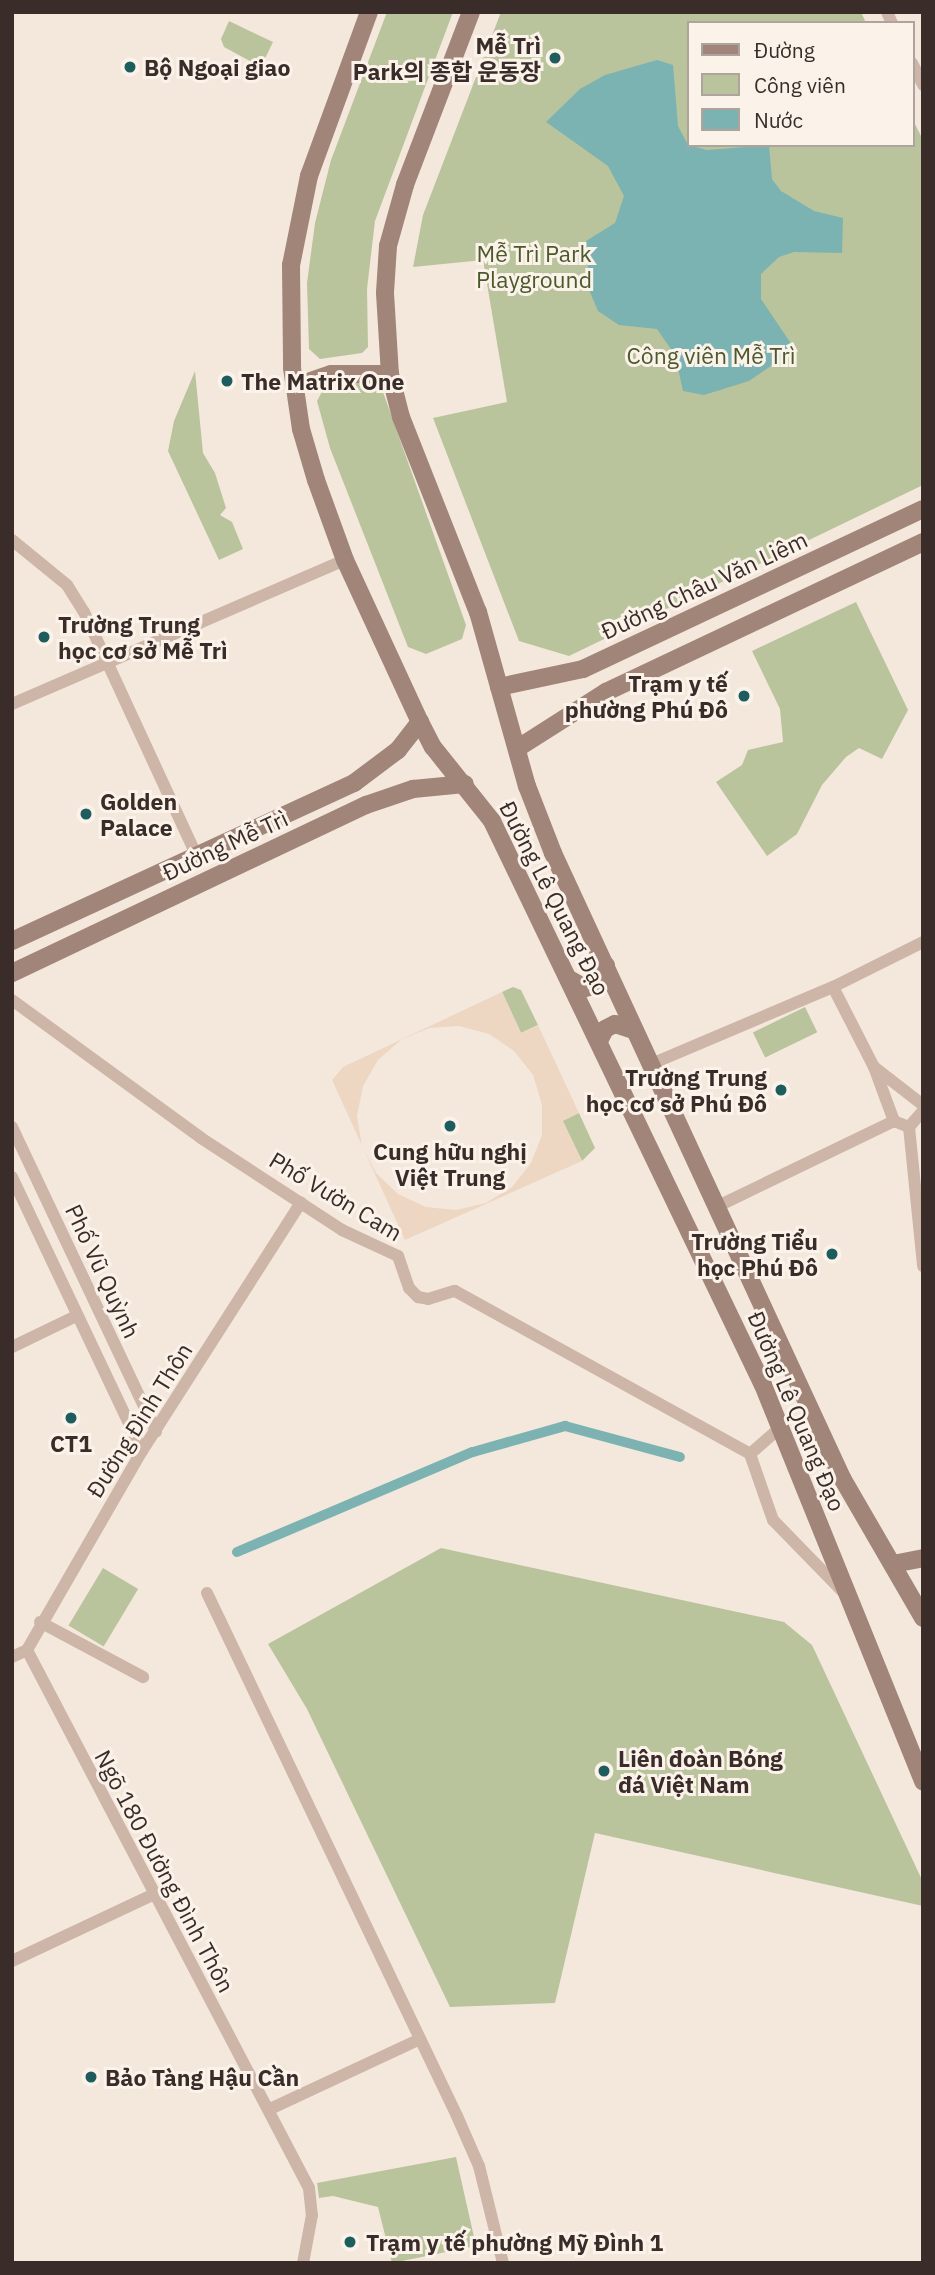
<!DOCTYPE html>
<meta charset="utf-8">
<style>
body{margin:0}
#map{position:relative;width:935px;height:2275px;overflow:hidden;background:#f4e8dd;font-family:"IBM Plex Sans","Noto Sans KR",sans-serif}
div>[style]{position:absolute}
.green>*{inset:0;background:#bac49c;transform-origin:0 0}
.plaza>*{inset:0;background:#edd7c3}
.water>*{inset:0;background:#7ab3b1}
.canal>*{height:10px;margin:-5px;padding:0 5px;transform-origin:5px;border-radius:5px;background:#7ab3b1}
.street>*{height:12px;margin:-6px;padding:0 6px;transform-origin:6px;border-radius:6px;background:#cdb6a8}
.secondary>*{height:18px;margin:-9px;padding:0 9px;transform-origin:9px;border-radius:9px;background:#a18579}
.dots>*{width:19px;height:19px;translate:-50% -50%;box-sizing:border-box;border:4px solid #fbf2ea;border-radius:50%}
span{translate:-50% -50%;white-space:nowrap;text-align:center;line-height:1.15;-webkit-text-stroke:6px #fbf2ea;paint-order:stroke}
.poi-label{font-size:23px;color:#3a2d29;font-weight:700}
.right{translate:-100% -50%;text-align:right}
.left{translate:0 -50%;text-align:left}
.park-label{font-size:23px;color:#4c5a2b}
.street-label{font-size:23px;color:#3a2d29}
.frame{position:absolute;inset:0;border:14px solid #3a2d29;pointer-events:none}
.legend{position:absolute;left:687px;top:21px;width:228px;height:126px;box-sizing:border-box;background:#fbf2ea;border:2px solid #aea39d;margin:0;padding:9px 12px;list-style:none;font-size:21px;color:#3a2d29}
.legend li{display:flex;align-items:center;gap:14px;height:35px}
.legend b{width:35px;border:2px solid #aea39d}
</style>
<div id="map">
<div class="green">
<div style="clip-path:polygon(387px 12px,453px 12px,375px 221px,367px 289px,368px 347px,362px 353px,320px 359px,309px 349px,307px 283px,315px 223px,331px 160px)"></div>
<div style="clip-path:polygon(501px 12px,861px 12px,866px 23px,688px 23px,688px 145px,912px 145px,912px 118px,923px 140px,923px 485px,569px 656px,519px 641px,433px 418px,507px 402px,483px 260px,413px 267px,423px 215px)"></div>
<div style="clip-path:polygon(229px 21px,273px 42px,261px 67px,224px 47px,221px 39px)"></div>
<div style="clip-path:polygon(195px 371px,203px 453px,215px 473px,226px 508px,220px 515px,232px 522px,243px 549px,219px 560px,168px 451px,174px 421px)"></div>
<div style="clip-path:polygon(364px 379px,375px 381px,383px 392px,466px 625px,462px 639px,426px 654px,408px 647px,330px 448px,317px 401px,325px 386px)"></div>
<div style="clip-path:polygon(856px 602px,908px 710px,882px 759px,859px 748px,846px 757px,822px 785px,797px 834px,767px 856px,716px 782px,742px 765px,748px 750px,783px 742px,780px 709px,752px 651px)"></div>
<div style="clip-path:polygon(513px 987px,521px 990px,538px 1025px,521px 1033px,502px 992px)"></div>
<div style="left:805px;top:1007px;width:28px;height:58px;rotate:64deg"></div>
<div style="clip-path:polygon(579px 1113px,595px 1148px,582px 1161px,562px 1120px)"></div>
<div style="clip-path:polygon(441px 1548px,784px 1622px,812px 1645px,923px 1882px,923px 1906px,595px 1833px,555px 2003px,450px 2007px,307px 1709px,268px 1644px)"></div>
<div style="left:103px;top:1568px;width:41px;height:67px;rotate:31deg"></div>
<div style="clip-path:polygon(456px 2157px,476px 2246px,392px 2263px,378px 2207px,333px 2196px,319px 2198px,317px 2183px)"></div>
</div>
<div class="plaza">
<div style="clip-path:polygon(evenodd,502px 992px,521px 1033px,538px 1025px,579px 1113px,563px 1121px,582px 1161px,405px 1240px,332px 1080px,343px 1067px,502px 992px,459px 1026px,489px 1034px,514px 1051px,533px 1075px,542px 1105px,542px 1135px,531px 1163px,512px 1187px,486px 1203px,456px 1210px,426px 1207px,398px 1194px,376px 1173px,362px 1146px,357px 1116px,363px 1086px,378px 1060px,401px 1040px,429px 1028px,459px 1026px)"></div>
</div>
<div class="water">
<div style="clip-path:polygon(657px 60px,673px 65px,678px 126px,688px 145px,707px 150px,769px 145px,772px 179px,781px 191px,814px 211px,843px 218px,842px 253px,794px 252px,779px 257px,761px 274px,761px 299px,790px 342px,790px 353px,749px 381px,704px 395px,683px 391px,675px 355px,657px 329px,619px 325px,598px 311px,590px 292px,586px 241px,615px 223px,624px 196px,608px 166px,546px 122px,580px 89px,605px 75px)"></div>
</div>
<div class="canal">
<div style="left:237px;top:1552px;width:256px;rotate:-23deg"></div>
<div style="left:473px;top:1452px;width:96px;rotate:-15.8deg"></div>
<div style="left:565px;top:1426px;width:119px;rotate:15.1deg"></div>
</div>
<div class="street">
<div style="left:887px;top:12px;width:12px;rotate:66deg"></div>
<div style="left:912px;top:63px;width:25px;rotate:63deg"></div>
<div style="left:12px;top:540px;width:71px;rotate:39.3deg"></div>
<div style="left:67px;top:585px;width:32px;rotate:58deg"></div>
<div style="left:84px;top:612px;width:269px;rotate:65.2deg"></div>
<div style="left:12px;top:704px;width:363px;rotate:-23.4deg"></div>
<div style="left:833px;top:987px;width:90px;rotate:62.9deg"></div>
<div style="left:874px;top:1067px;width:58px;rotate:69.7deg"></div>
<div style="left:12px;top:1000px;width:234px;rotate:36.1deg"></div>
<div style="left:201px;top:1138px;width:168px;rotate:33.1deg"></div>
<div style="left:342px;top:1230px;width:62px;rotate:24.9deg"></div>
<div style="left:398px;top:1256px;width:34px;rotate:71deg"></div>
<div style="left:409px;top:1288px;width:13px;rotate:45deg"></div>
<div style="left:418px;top:1297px;width:10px;rotate:11deg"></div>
<div style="left:428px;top:1299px;width:28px;rotate:-17deg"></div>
<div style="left:455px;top:1291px;width:337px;rotate:28.9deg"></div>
<div style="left:649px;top:1065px;width:200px;rotate:-23deg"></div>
<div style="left:833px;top:987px;width:101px;rotate:-26.6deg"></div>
<div style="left:874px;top:1067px;width:62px;rotate:37.8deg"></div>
<div style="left:12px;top:1127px;width:337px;rotate:64.7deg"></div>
<div style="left:909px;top:1127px;width:140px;rotate:84.2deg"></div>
<div style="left:909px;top:1127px;width:21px;rotate:-49deg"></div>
<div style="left:12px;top:1177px;width:303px;rotate:64.6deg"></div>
<div style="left:716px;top:1207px;width:198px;rotate:-25.8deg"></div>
<div style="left:894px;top:1121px;width:16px;rotate:22deg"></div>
<div style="left:12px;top:1347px;width:71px;rotate:-25.8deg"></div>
<div style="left:750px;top:1454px;width:70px;rotate:70.8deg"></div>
<div style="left:773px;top:1520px;width:100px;rotate:45.8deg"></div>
<div style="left:750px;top:1454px;width:41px;rotate:-41.1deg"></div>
<div style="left:207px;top:1593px;width:580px;rotate:64.45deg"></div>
<div style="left:457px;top:2116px;width:55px;rotate:66.3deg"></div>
<div style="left:479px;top:2166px;width:100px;rotate:76.1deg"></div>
<div style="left:40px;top:1622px;width:117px;rotate:28.1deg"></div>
<div style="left:27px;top:1650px;width:607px;rotate:62.34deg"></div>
<div style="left:309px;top:2188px;width:27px;rotate:84deg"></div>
<div style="left:312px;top:2215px;width:49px;rotate:100.6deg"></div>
<div style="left:12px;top:1657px;width:17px;rotate:-25deg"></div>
<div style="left:27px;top:1650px;width:230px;rotate:-60deg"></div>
<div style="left:142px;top:1451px;width:295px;rotate:-57.4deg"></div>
<div style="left:12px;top:1961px;width:155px;rotate:-25.2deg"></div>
<div style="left:270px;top:2109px;width:163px;rotate:-25deg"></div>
</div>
<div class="secondary">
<div style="left:369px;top:12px;width:175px;rotate:110.1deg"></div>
<div style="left:309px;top:176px;width:91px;rotate:101.4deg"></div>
<div style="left:291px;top:265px;width:103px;rotate:89.4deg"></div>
<div style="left:292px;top:368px;width:62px;rotate:81.6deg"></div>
<div style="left:301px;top:429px;width:53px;rotate:73.6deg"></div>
<div style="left:316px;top:480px;width:85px;rotate:70.1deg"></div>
<div style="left:345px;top:560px;width:179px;rotate:65.2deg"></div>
<div style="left:420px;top:722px;width:28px;rotate:63deg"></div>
<div style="left:433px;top:747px;width:95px;rotate:51.4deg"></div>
<div style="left:492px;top:821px;width:626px;rotate:64.34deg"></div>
<div style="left:763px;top:1385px;width:428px;rotate:68deg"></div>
<div style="left:471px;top:12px;width:185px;rotate:110.9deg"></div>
<div style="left:405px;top:185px;width:63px;rotate:105.6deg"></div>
<div style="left:388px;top:246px;width:47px;rotate:93.7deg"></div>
<div style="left:385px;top:293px;width:81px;rotate:86.5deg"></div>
<div style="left:390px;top:374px;width:44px;rotate:75.7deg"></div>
<div style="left:401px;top:417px;width:210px;rotate:68.5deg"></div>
<div style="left:478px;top:612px;width:181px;rotate:74.3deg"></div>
<div style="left:527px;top:786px;width:72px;rotate:68.8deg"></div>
<div style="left:553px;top:853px;width:689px;rotate:65.18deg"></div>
<div style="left:842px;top:1478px;width:162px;rotate:59.9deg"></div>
<div style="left:296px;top:386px;width:37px;rotate:-19deg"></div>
<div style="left:331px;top:374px;width:59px"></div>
<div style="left:499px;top:687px;width:86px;rotate:-12.1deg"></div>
<div style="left:583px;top:669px;width:376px;rotate:-25.2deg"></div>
<div style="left:518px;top:748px;width:104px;rotate:-32.5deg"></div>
<div style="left:606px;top:692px;width:351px;rotate:-25.3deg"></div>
<div style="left:12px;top:941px;width:377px;rotate:-24.8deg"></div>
<div style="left:354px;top:783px;width:55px;rotate:-36.9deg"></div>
<div style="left:398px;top:750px;width:36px;rotate:-52deg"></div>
<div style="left:12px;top:973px;width:392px;rotate:-25.4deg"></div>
<div style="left:366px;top:805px;width:50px;rotate:-18.8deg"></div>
<div style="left:413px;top:789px;width:52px;rotate:-5.5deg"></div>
<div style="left:571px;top:980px;width:16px;rotate:30deg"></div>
<div style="left:585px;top:988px;width:9px;rotate:-13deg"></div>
<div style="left:594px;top:986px;width:9px;rotate:-32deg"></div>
<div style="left:602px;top:981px;width:16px;rotate:-75deg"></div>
<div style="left:599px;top:1041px;width:13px;rotate:-63deg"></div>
<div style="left:605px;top:1029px;width:11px;rotate:-27deg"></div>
<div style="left:615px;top:1024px;width:19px;rotate:18deg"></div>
<div style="left:893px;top:1564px;width:31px;rotate:-11deg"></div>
</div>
<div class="dots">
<div style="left:555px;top:58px;background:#1b5e5d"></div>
<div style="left:130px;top:67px;background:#1b5e5d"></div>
<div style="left:227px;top:381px;background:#1b5e5d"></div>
<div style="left:44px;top:637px;background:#1b5e5d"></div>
<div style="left:744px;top:696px;background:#1b5e5d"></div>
<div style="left:86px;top:814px;background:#1b5e5d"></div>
<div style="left:781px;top:1090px;background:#1b5e5d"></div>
<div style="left:450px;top:1126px;background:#1b5e5d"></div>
<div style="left:832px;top:1254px;background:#1b5e5d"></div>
<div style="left:71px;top:1418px;background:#1b5e5d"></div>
<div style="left:604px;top:1771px;background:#1b5e5d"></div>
<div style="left:91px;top:2077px;background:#1b5e5d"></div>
<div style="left:350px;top:2242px;background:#1b5e5d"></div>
</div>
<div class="poi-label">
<span class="right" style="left:541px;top:58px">Mễ Trì<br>Park의 종합 운동장</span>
<span class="left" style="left:144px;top:67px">Bộ Ngoại giao</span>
<span class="left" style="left:241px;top:381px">The Matrix One</span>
<span class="left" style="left:58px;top:637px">Trường Trung<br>học cơ sở Mễ Trì</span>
<span class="right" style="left:728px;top:696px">Trạm y tế<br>phường Phú Đô</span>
<span class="left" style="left:100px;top:814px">Golden<br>Palace</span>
<span class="right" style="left:767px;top:1090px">Trường Trung<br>học cơ sở Phú Đô</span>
<span style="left:450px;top:1164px">Cung hữu nghị<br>Việt Trung</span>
<span class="right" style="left:818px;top:1254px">Trường Tiểu<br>học Phú Đô</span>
<span style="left:71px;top:1443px">CT1</span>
<span class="left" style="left:618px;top:1771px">Liên đoàn Bóng<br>đá Việt Nam</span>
<span class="left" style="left:105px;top:2077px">Bảo Tàng Hậu Cần</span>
<span class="left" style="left:366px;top:2242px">Trạm y tế phường Mỹ Đình 1</span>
</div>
<div class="park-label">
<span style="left:534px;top:266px">Mễ Trì Park<br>Playground</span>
<span style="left:711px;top:355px">Công viên Mễ Trì</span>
</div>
<div class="street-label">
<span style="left:704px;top:585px;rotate:-25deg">Đường Châu Văn Liêm</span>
<span style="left:225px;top:845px;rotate:-25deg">Đường Mễ Trì</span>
<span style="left:555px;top:898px;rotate:63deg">Đường Lê Quang Đạo</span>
<span style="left:336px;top:1196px;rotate:31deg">Phố Vườn Cam</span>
<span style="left:103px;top:1271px;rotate:65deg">Phố Vũ Quỳnh</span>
<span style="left:797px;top:1411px;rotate:67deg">Đường Lê Quang Đạo</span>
<span style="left:139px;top:1420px;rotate:-58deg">Đường Đình Thôn</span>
<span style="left:165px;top:1871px;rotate:62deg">Ngõ 180 Đường Đình Thôn</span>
</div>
<div class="frame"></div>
<ul class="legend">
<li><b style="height:9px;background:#a18579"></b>Đường</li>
<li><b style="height:19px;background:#bac49c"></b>Công viên</li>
<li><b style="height:19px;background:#7ab3b1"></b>Nước</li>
</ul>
</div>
